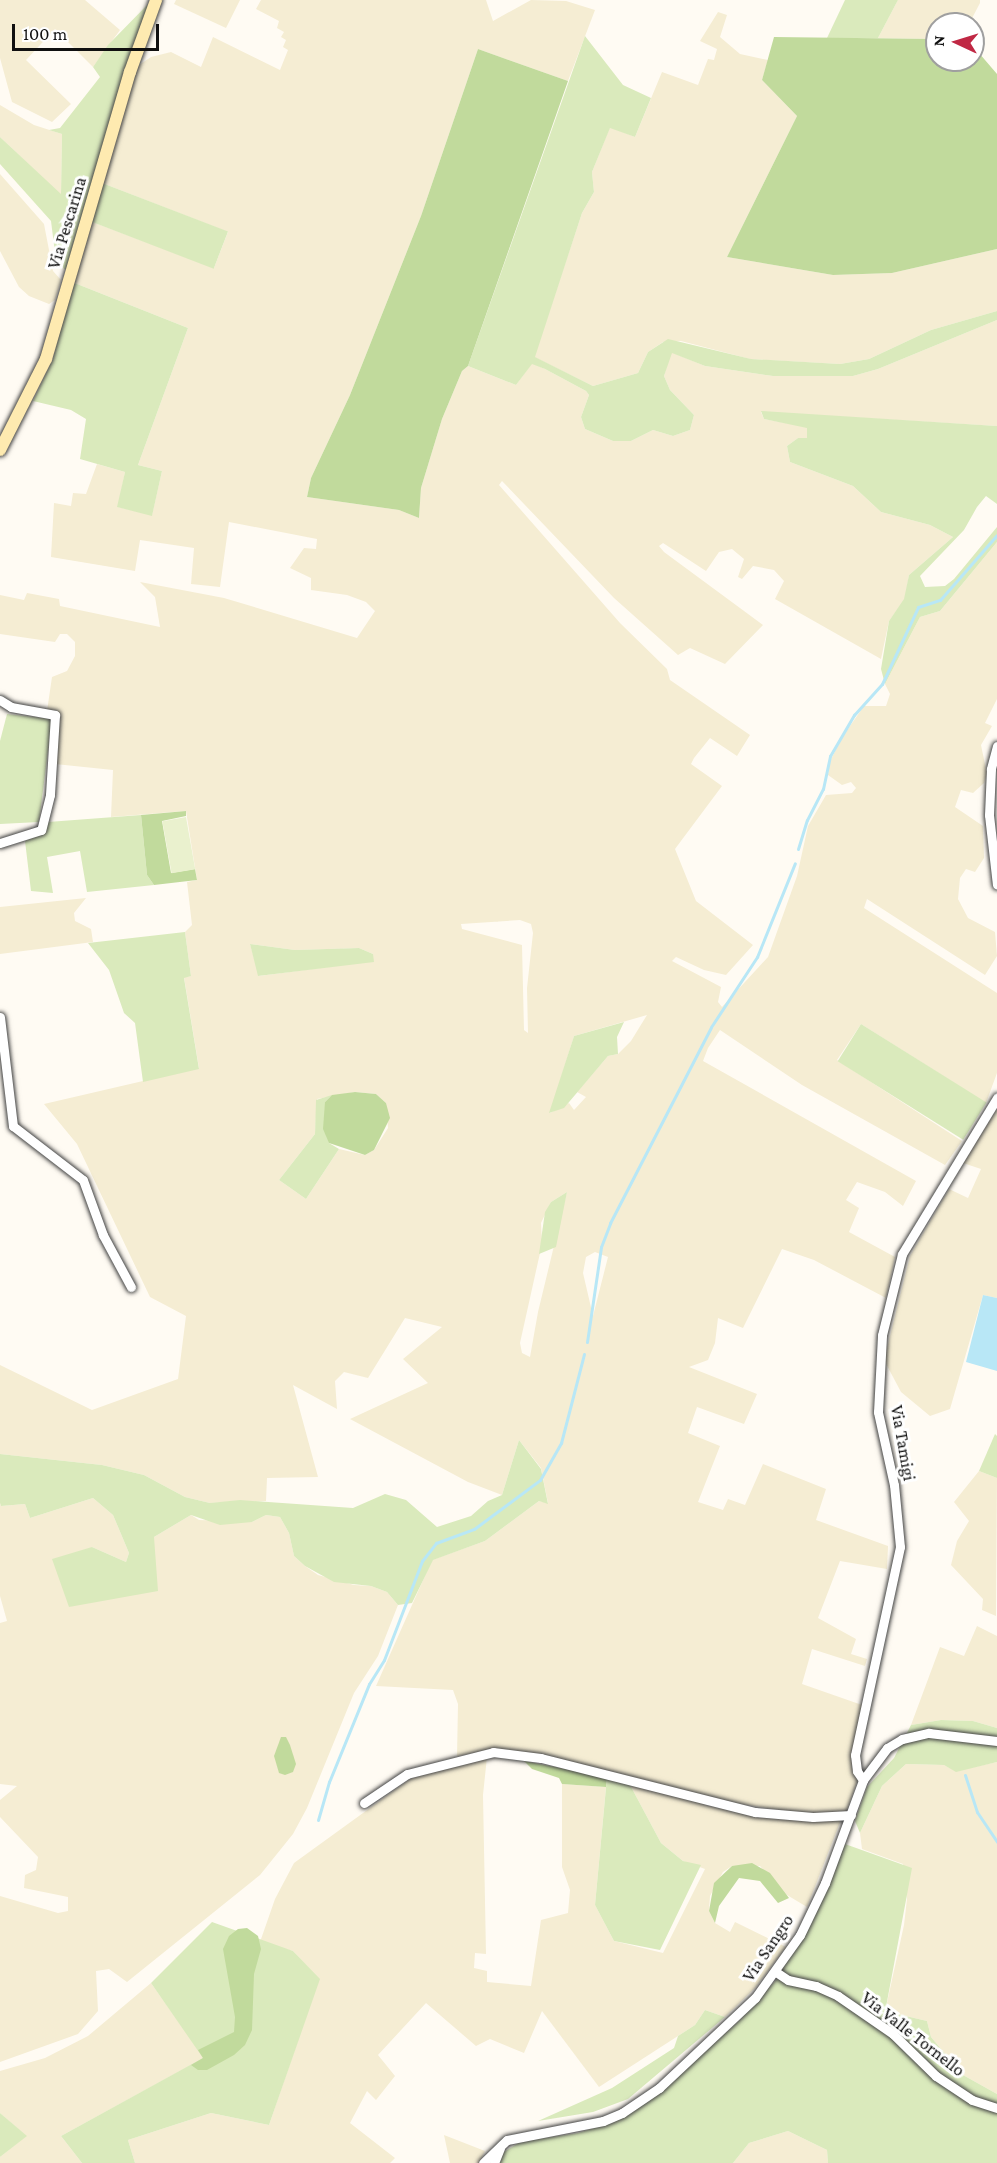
<!DOCTYPE html>
<style>
body{margin:0}
#map{position:relative;width:997px;height:2163px;overflow:hidden;background:#fffbf3;font-family:"Crimson Pro",serif}
div>[style]{position:absolute}
.farmland>*{inset:0;background:#f5edd3}
.green>*{inset:0;background:#daeabc;transform-origin:0 0}
.forest>*{inset:0;background:#c1da9c}
.pitch>*{inset:0;background:#eaf1ce;transform-origin:0 0}
.water>*{inset:0;background:#b8e7f6}
.stream>*{height:3px;margin:-1.5px;padding:0 1.5px;transform-origin:1.5px;border-radius:1.5px;background:#b8e7f6}
.roads{filter:drop-shadow(0 0 2px #434343) drop-shadow(0 0 2px #434343)}
.street>*{height:9px;margin:-4.5px;padding:0 4.5px;transform-origin:4.5px;border-radius:4.5px;background:#fff}
.secondary>*{height:12px;margin:-6px;padding:0 6px;transform-origin:6px;border-radius:6px;background:#feeab0}
span{translate:-50% -50%;white-space:nowrap;text-align:center;line-height:1.15;-webkit-text-stroke:6px #fff;paint-order:stroke}
.street-label{font-size:18px;color:#101010}
.north{position:absolute;left:925px;top:12px;width:60px;height:60px;box-sizing:border-box;background:#fff;border:2px solid #9f9f9f;border-radius:50%;rotate:274deg;font-size:16px;font-weight:700;line-height:24px;text-align:center;color:#101010}
.north::after{content:'';display:block;margin:auto;width:21px;height:27px;background:#c02844;clip-path:polygon(50% 0,100% 100%,50% 72%,0 100%)}
.scale{position:absolute;left:12px;top:24px;width:147px;height:27px;box-sizing:border-box;border:3px solid #101010;border-top:0;padding-left:8px;font-size:18px;line-height:21px;white-space:nowrap;color:#101010;-webkit-text-stroke:4px #fff;paint-order:stroke}
</style>
<div id="map">
<div class="farmland">
<div style="clip-path:polygon(0 0,85px 0,120px 30px,93px 67px,55px 29px,26px 60px,71px 104px,52px 122px,12px 102px,0 58px)"></div>
<div style="clip-path:polygon(176px 0,240px 0,226px 28px,174px 4px)"></div>
<div style="clip-path:polygon(evenodd,261px 0,486px 0,493px 21px,531px 0,566px 1px,595px 10px,568px 81px,478px 49px,421px 216px,350px 395px,311px 478px,307px 497px,399px 510px,419px 518px,421px 488px,442px 419px,462px 371px,468px 366px,516px 385px,532px 363px,545px 369px,586px 391px,589px 395px,581px 417px,585px 429px,613px 441px,631px 441px,653px 430px,673px 436px,690px 430px,694px 415px,670px 390px,664px 376px,671px 352px,705px 366px,773px 376px,853px 376px,878px 369px,997px 320px,997px 426px,761px 412px,764px 419px,807px 427px,807px 439px,798px 438px,787px 446px,790px 462px,853px 486px,881px 512px,930px 525px,953px 537px,909px 575px,905px 599px,889px 621px,881px 659px,775px 599px,784px 581px,774px 570px,753px 566px,742px 579px,738px 577px,744px 559px,732px 549px,719px 552px,706px 571px,663px 543px,659px 546px,664px 552px,763px 625px,725px 664px,690px 648px,678px 655px,614px 598px,502px 481px,499px 485px,620px 623px,667px 669px,670px 680px,750px 735px,737px 756px,710px 738px,694px 758px,691px 764px,722px 786px,675px 849px,696px 901px,753px 945px,726px 975px,704px 970px,676px 957px,672px 961px,721px 987px,718px 1002px,722px 1007px,768px 957px,797px 876px,808px 826px,826px 795px,852px 793px,856px 788px,851px 782px,842px 785px,828px 775px,830px 761px,843px 736px,864px 706px,886px 706px,890px 694px,885px 684px,920px 617px,940px 611px,997px 542px,997px 699px,985px 723px,992px 726px,981px 745px,987px 774px,984px 783px,973px 793px,961px 790px,955px 807px,983px 826px,984px 858px,975px 872px,966px 869px,960px 878px,958px 899px,968px 918px,995px 932px,997px 956px,985px 975px,867px 899px,864px 908px,997px 993px,997px 1073px,986px 1103px,861px 1024px,837px 1060px,962px 1141px,945px 1165px,802px 1085px,720px 1030px,708px 1048px,703px 1061px,916px 1181px,903px 1206px,885px 1192px,857px 1182px,846px 1200px,859px 1208px,849px 1232px,895px 1257px,886px 1298px,814px 1260px,782px 1249px,743px 1328px,718px 1318px,715px 1343px,708px 1360px,689px 1367px,757px 1394px,744px 1424px,697px 1407px,688px 1433px,720px 1446px,698px 1502px,723px 1510px,728px 1499px,745px 1505px,763px 1464px,826px 1489px,816px 1520px,888px 1546px,887px 1569px,840px 1561px,818px 1618px,856px 1639px,851px 1654px,867px 1659px,865px 1666px,812px 1649px,802px 1684px,862px 1705px,852px 1767px,858px 1779px,846px 1813px,813px 1815px,707px 1799px,705px 1805px,745px 1814px,841px 1820px,807px 1907px,782px 1892px,760px 1866px,732px 1866px,723px 1872px,710px 1896px,709px 1911px,715px 1923px,730px 1932px,735px 1922px,786px 1947px,755px 1988px,725px 2017px,705px 2010px,695px 2025px,599px 2087px,542px 2011px,524px 2053px,490px 2039px,476px 2046px,426px 2003px,378px 2055px,395px 2076px,376px 2100px,367px 2091px,350px 2123px,395px 2158px,390px 2163px,135px 2163px,128px 2140px,211px 2113px,269px 2125px,319px 1979px,293px 1951px,260px 1942px,275px 1899px,294px 1863px,410px 1779px,487px 1757px,483px 1795px,486px 1954px,475px 1953px,474px 1968px,487px 1971px,487px 1982px,531px 1986px,541px 1920px,568px 1913px,570px 1890px,562px 1867px,562px 1784px,606px 1787px,595px 1905px,614px 1941px,663px 1953px,705px 1869px,683px 1861px,661px 1843px,629px 1783px,651px 1789px,648px 1783px,522px 1752px,497px 1749px,457px 1756px,458px 1704px,453px 1690px,376px 1686px,432px 1560px,485px 1541px,539px 1501px,548px 1503px,541px 1468px,519px 1440px,502px 1495px,468px 1482px,350px 1419px,428px 1383px,403px 1359px,442px 1327px,405px 1318px,368px 1378px,344px 1372px,335px 1381px,337px 1409px,293px 1385px,318px 1477px,267px 1478px,266px 1501px,210px 1503px,185px 1497px,144px 1475px,102px 1465px,0 1454px,0 1365px,92px 1410px,178px 1379px,186px 1316px,150px 1297px,77px 1144px,44px 1104px,199px 1068px,184px 977px,191px 976px,185px 932px,192px 925px,187px 882px,197px 880px,186px 811px,111px 817px,113px 770px,55px 764px,57px 710px,47px 711px,52px 677px,67px 671px,75px 656px,75px 642px,67px 634px,60px 634px,55px 642px,0 634px,0 595px,24px 600px,27px 593px,59px 599px,60px 606px,160px 627px,155px 597px,140px 582px,224px 598px,357px 638px,375px 611px,366px 602px,347px 595px,311px 590px,311px 578px,290px 568px,304px 548px,316px 549px,317px 539px,229px 522px,220px 587px,191px 584px,194px 548px,140px 540px,135px 571px,51px 557px,54px 503px,71px 506px,73px 493px,86px 494px,97px 464px,125px 472px,118px 507px,152px 515px,162px 471px,138px 465px,188px 328px,72px 282px,90px 221px,214px 268px,228px 232px,102px 183px,136px 67px,151px 57px,171px 52px,201px 67px,213px 37px,280px 70px,288px 50px,283px 47px,286px 40px,281px 37px,284px 32px,277px 28px,279px 21px,256px 9px,261px 0,520px 920px,531px 924px,533px 933px,527px 988px,528px 1033px,524px 1030px,522px 945px,462px 929px,461px 924px,520px 920px,261px 0,250px 944px,295px 950px,359px 948px,373px 954px,373px 961px,259px 976px,250px 944px,261px 0,647px 1015px,631px 1041px,618px 1054px,608px 1056px,577px 1092px,586px 1097px,574px 1110px,569px 1103px,550px 1113px,574px 1036px,647px 1015px,261px 0,355px 1092px,376px 1094px,386px 1103px,388px 1128px,374px 1150px,365px 1155px,339px 1149px,306px 1199px,279px 1180px,315px 1134px,317px 1099px,355px 1092px,261px 0,567px 1192px,538px 1312px,530px 1357px,522px 1353px,520px 1343px,542px 1244px,541px 1223px,551px 1202px,567px 1192px,261px 0,595px 1252px,608px 1257px,593px 1316px,583px 1273px,586px 1257px,595px 1252px)"></div>
<div style="clip-path:polygon(898px 0,980px 0,980px 3px,969px 24px,937px 24px,937px 39px,878px 38px)"></div>
<div style="clip-path:polygon(718px 12px,727px 15px,720px 37px,740px 54px,768px 60px,762px 80px,797px 116px,727px 257px,833px 275px,892px 273px,997px 249px,997px 311px,931px 330px,869px 359px,840px 364px,750px 359px,681px 341px,663px 342px,648px 352px,638px 373px,593px 386px,534px 357px,582px 213px,594px 192px,592px 172px,610px 127px,635px 137px,662px 72px,698px 85px,708px 59px,714px 60px,717px 49px,700px 41px)"></div>
<div style="clip-path:polygon(0 105px,34px 125px,62px 134px,61px 195px,0 137px)"></div>
<div style="clip-path:polygon(0 174px,44px 224px,53px 271px,61px 280px,55px 300px,49px 304px,29px 296px,19px 287px,0 251px)"></div>
<div style="clip-path:polygon(86px 898px,74px 913px,75px 921px,91px 929px,93px 942px,0 954px,0 907px)"></div>
<div style="clip-path:polygon(997px 1109px,997px 1298px,983px 1295px,950px 1409px,930px 1416px,901px 1392px,884px 1360px,910px 1256px,949px 1189px,968px 1198px,981px 1169px,963px 1163px)"></div>
<div style="clip-path:polygon(979px 1471px,997px 1478px,996px 1616px,982px 1610px,983px 1599px,951px 1565px,957px 1541px,969px 1521px,954px 1502px)"></div>
<div style="clip-path:polygon(93px 1498px,113px 1515px,129px 1553px,126px 1562px,92px 1547px,69px 1607px,154px 1560px,154px 1537px,191px 1515px,199px 1520px,252px 1522px,266px 1515px,280px 1517px,289px 1533px,294px 1556px,305px 1566px,318px 1575px,354px 1585px,371px 1586px,387px 1592px,398px 1605px,378px 1656px,354px 1693px,307px 1808px,293px 1834px,260px 1875px,127px 1982px,109px 1969px,96px 1971px,98px 2011px,78px 2034px,0 2062px,0 1896px,58px 1913px,68px 1911px,68px 1897px,24px 1888px,25px 1875px,36px 1870px,38px 1857px,0 1817px,0 1800px,17px 1786px,0 1784px,0 1623px,7px 1621px,0 1596px,0 1503px,1px 1506px,25px 1504px,30px 1518px)"></div>
<div style="clip-path:polygon(977px 1626px,997px 1636px,997px 1728px,973px 1721px,941px 1720px,911px 1725px,940px 1647px,964px 1656px)"></div>
<div style="clip-path:polygon(997px 1762px,997px 2094px,963px 2075px,931px 2037px,927px 2021px,893px 2013px,886px 2007px,904px 1925px,907px 1899px,903px 1864px,862px 1849px,860px 1833px,882px 1786px,906px 1764px,944px 1765px,956px 1771px)"></div>
<div style="clip-path:polygon(151px 1983px,204px 2058px,61px 2136px,82px 2163px,0 2163px,0 2157px,26px 2136px,0 2113px,0 2071px,45px 2058px,88px 2036px)"></div>
<div style="clip-path:polygon(788px 2131px,827px 2150px,828px 2163px,733px 2163px,749px 2143px)"></div>
<div style="clip-path:polygon(444px 2135px,485px 2151px,479px 2163px,450px 2163px)"></div>
</div>
<div class="green">
<div style="clip-path:polygon(845px 0,898px 0,878px 38px,827px 38px)"></div>
<div style="clip-path:polygon(150px 2px,67px 269px,64px 269px,55px 253px,51px 221px,0 164px,0 137px,61px 194px,62px 134px,49px 130px,60px 128px,100px 77px,93px 67px,108px 45px)"></div>
<div style="clip-path:polygon(585px 36px,623px 85px,651px 98px,635px 137px,610px 128px,592px 172px,594px 192px,582px 213px,535px 357px,593px 386px,638px 373px,648px 352px,668px 339px,751px 359px,840px 364px,869px 359px,931px 330px,997px 311px,997px 320px,878px 369px,853px 376px,773px 376px,705px 366px,672px 353px,664px 376px,670px 390px,694px 415px,690px 430px,673px 436px,653px 430px,631px 441px,613px 441px,585px 429px,581px 417px,589px 395px,586px 391px,545px 369px,532px 364px,516px 385px,468px 366px)"></div>
<div style="left:102px;top:183px;width:135px;height:40px;rotate:21deg"></div>
<div style="clip-path:polygon(72px 282px,188px 328px,138px 465px,162px 471px,152px 516px,117px 507px,125px 472px,80px 459px,86px 419px,71px 410px,33px 401px,53px 359px)"></div>
<div style="clip-path:polygon(761px 411px,997px 426px,997px 504px,986px 496px,977px 507px,964px 530px,920px 576px,925px 587px,945px 586px,954px 579px,997px 527px,997px 542px,940px 611px,920px 617px,885px 684px,881px 669px,889px 621px,904px 599px,909px 575px,953px 537px,930px 525px,881px 512px,853px 486px,790px 462px,787px 446px,798px 438px,807px 438px,807px 428px,764px 419px)"></div>
<div style="clip-path:polygon(7px 714px,52px 719px,39px 822px,0 824px,0 741px)"></div>
<div style="clip-path:polygon(141px 815px,147px 875px,154px 885px,87px 892px,80px 851px,47px 857px,53px 893px,31px 891px,25px 841px,43px 834px,48px 822px)"></div>
<div style="clip-path:polygon(185px 932px,191px 976px,184px 978px,199px 1069px,143px 1082px,135px 1023px,124px 1013px,109px 970px,88px 943px)"></div>
<div style="clip-path:polygon(250px 944px,295px 950px,359px 948px,373px 954px,374px 962px,258px 976px)"></div>
<div style="clip-path:polygon(624px 1022px,617px 1037px,618px 1054px,608px 1056px,564px 1108px,549px 1113px,574px 1036px)"></div>
<div style="left:861px;top:1024px;width:148px;height:44px;rotate:32deg"></div>
<div style="clip-path:polygon(332px 1095px,325px 1102px,329px 1143px,339px 1149px,306px 1199px,279px 1180px,315px 1134px,316px 1100px)"></div>
<div style="clip-path:polygon(567px 1192px,556px 1247px,539px 1254px,545px 1212px,551px 1202px)"></div>
<div style="clip-path:polygon(995px 1434px,997px 1436px,997px 1478px,979px 1471px)"></div>
<div style="clip-path:polygon(519px 1440px,541px 1469px,548px 1504px,539px 1501px,485px 1541px,433px 1560px,412px 1603px,398px 1605px,387px 1592px,371px 1586px,334px 1582px,305px 1566px,294px 1556px,289px 1533px,280px 1517px,266px 1515px,252px 1522px,220px 1525px,191px 1515px,154px 1537px,158px 1591px,69px 1607px,52px 1559px,92px 1547px,126px 1562px,129px 1553px,113px 1515px,93px 1498px,30px 1518px,25px 1504px,1px 1506px,0 1503px,0 1454px,102px 1465px,144px 1475px,185px 1497px,210px 1503px,240px 1500px,353px 1508px,385px 1494px,406px 1500px,437px 1527px,471px 1516px,488px 1501px,502px 1495px)"></div>
<div style="clip-path:polygon(941px 1720px,973px 1721px,997px 1728px,997px 1762px,956px 1772px,944px 1765px,906px 1764px,882px 1786px,860px 1833px,855px 1821px,867px 1787px,894px 1758px,911px 1725px)"></div>
<div style="clip-path:polygon(607px 1777px,629px 1783px,661px 1843px,683px 1861px,701px 1865px,660px 1950px,614px 1941px,595px 1905px)"></div>
<div style="clip-path:polygon(845px 1844px,912px 1868px,886px 2007px,893px 2013px,927px 2021px,931px 2037px,963px 2075px,997px 2094px,997px 2163px,828px 2163px,827px 2150px,788px 2131px,749px 2143px,733px 2163px,499px 2163px,501px 2154px,520px 2142px,578px 2133px,614px 2122px,658px 2094px,740px 2020px,777px 1979px,802px 1986px,781px 1971px,818px 1909px)"></div>
<div style="clip-path:polygon(212px 1922px,293px 1951px,320px 1979px,269px 2125px,211px 2113px,128px 2140px,135px 2163px,82px 2163px,61px 2136px,203px 2058px,151px 1983px)"></div>
<div style="clip-path:polygon(705px 2010px,725px 2017px,628px 2099px,593px 2112px,538px 2121px,612px 2088px,674px 2048px,678px 2036px,695px 2025px)"></div>
<div style="clip-path:polygon(0 2113px,27px 2136px,0 2157px)"></div>
</div>
<div class="forest">
<div style="clip-path:polygon(774px 37px,937px 39px,937px 60px,973px 60px,973px 46px,997px 74px,997px 249px,892px 273px,833px 275px,727px 257px,797px 116px,762px 80px)"></div>
<div style="clip-path:polygon(478px 49px,568px 81px,468px 366px,462px 371px,442px 419px,421px 488px,419px 518px,399px 510px,307px 497px,311px 478px,350px 395px,421px 216px)"></div>
<div style="clip-path:polygon(186px 811px,186px 816px,162px 821px,171px 873px,195px 869px,197px 880px,154px 885px,147px 875px,141px 815px)"></div>
<div style="clip-path:polygon(355px 1092px,376px 1094px,386px 1103px,390px 1118px,374px 1150px,365px 1155px,329px 1143px,323px 1129px,325px 1102px,332px 1095px)"></div>
<div style="clip-path:polygon(281px 1737px,286px 1737px,290px 1745px,296px 1764px,293px 1772px,285px 1775px,279px 1773px,274px 1756px)"></div>
<div style="clip-path:polygon(524px 1761px,607px 1777px,606px 1787px,562px 1784px,559px 1778px,532px 1769px)"></div>
<div style="clip-path:polygon(752px 1863px,770px 1873px,789px 1898px,778px 1903px,760px 1881px,739px 1878px,719px 1906px,715px 1923px,709px 1911px,714px 1883px,732px 1866px)"></div>
<div style="clip-path:polygon(247px 1928px,258px 1936px,261px 1949px,254px 1974px,252px 2030px,245px 2045px,234px 2055px,207px 2070px,198px 2070px,191px 2065px,203px 2058px,198px 2050px,234px 2032px,235px 2017px,223px 1949px,229px 1936px,238px 1929px)"></div>
</div>
<div class="pitch">
<div style="left:186px;top:817px;width:53px;height:24px;rotate:80deg"></div>
</div>
<div class="water">
<div style="clip-path:polygon(983px 1295px,997px 1298px,997px 1371px,966px 1362px)"></div>
</div>
<div class="stream">
<div style="left:798px;top:849px;width:30px;rotate:-73deg"></div>
<div style="left:807px;top:820px;width:35px;rotate:-63deg"></div>
<div style="left:823px;top:789px;width:34px;rotate:-78deg"></div>
<div style="left:830px;top:756px;width:48px;rotate:-59.7deg"></div>
<div style="left:854px;top:715px;width:42px;rotate:-47.9deg"></div>
<div style="left:882px;top:684px;width:85px;rotate:-64.9deg"></div>
<div style="left:918px;top:607px;width:23px;rotate:-18deg"></div>
<div style="left:940px;top:600px;width:86px;rotate:-48.8deg"></div>
<div style="left:587px;top:1342px;width:96px;rotate:-81.6deg"></div>
<div style="left:601px;top:1247px;width:26px;rotate:-69deg"></div>
<div style="left:610px;top:1223px;width:220px;rotate:-62.7deg"></div>
<div style="left:711px;top:1027px;width:84px;rotate:-56.7deg"></div>
<div style="left:757px;top:957px;width:101px;rotate:-68deg"></div>
<div style="left:965px;top:1775px;width:39px;rotate:72deg"></div>
<div style="left:977px;top:1812px;width:36px;rotate:56deg"></div>
<div style="left:318px;top:1820px;width:40px;rotate:-74deg"></div>
<div style="left:329px;top:1782px;width:106px;rotate:-67.8deg"></div>
<div style="left:369px;top:1684px;width:28px;rotate:-58deg"></div>
<div style="left:384px;top:1660px;width:106px;rotate:-69deg"></div>
<div style="left:422px;top:1561px;width:23px;rotate:-52deg"></div>
<div style="left:436px;top:1543px;width:40px;rotate:-20.2deg"></div>
<div style="left:474px;top:1529px;width:82px;rotate:-36.6deg"></div>
<div style="left:540px;top:1480px;width:43px;rotate:-60.4deg"></div>
<div style="left:561px;top:1443px;width:92px;rotate:-75.5deg"></div>
</div>
<div class="roads">
<div class="street">
<div style="left:0;top:700px;width:13px;rotate:32deg"></div>
<div style="left:11px;top:707px;width:45px;rotate:10.3deg"></div>
<div style="left:55px;top:715px;width:80px;rotate:93.6deg"></div>
<div style="left:50px;top:795px;width:36px;rotate:104deg"></div>
<div style="left:41px;top:830px;width:43px;rotate:162.4deg"></div>
<div style="left:997px;top:746px;width:24px;rotate:105deg"></div>
<div style="left:991px;top:769px;width:46px;rotate:92.5deg"></div>
<div style="left:989px;top:815px;width:70px;rotate:83.5deg"></div>
<div style="left:0;top:1017px;width:110px;rotate:83.2deg"></div>
<div style="left:13px;top:1126px;width:88px;rotate:37.6deg"></div>
<div style="left:83px;top:1180px;width:59px;rotate:70deg"></div>
<div style="left:103px;top:1235px;width:59px;rotate:61.7deg"></div>
<div style="left:863px;top:1780px;width:11px;rotate:-124deg"></div>
<div style="left:857px;top:1771px;width:16px;rotate:-97deg"></div>
<div style="left:855px;top:1755px;width:213px;rotate:-77.8deg"></div>
<div style="left:900px;top:1547px;width:62px;rotate:-95.5deg"></div>
<div style="left:894px;top:1485px;width:75px;rotate:-102.4deg"></div>
<div style="left:878px;top:1412px;width:77px;rotate:-87deg"></div>
<div style="left:882px;top:1335px;width:83px;rotate:-76.1deg"></div>
<div style="left:902px;top:1254px;width:183px;rotate:-58.7deg"></div>
<div style="left:364px;top:1803px;width:52px;rotate:-34deg"></div>
<div style="left:407px;top:1774px;width:89px;rotate:-14.3deg"></div>
<div style="left:493px;top:1752px;width:48px;rotate:7.1deg"></div>
<div style="left:541px;top:1758px;width:221px;rotate:14.2deg"></div>
<div style="left:755px;top:1812px;width:58px;rotate:4.9deg"></div>
<div style="left:813px;top:1817px;width:38px;rotate:-3deg"></div>
<div style="left:776px;top:1972px;width:14px;rotate:34deg"></div>
<div style="left:788px;top:1980px;width:29px;rotate:12deg"></div>
<div style="left:816px;top:1986px;width:24px;rotate:24deg"></div>
<div style="left:838px;top:1996px;width:67px;rotate:34.6deg"></div>
<div style="left:893px;top:2034px;width:60px;rotate:44.3deg"></div>
<div style="left:936px;top:2076px;width:43px;rotate:33.7deg"></div>
<div style="left:972px;top:2100px;width:26px;rotate:18deg"></div>
<div style="left:483px;top:2163px;width:33px;rotate:-44deg"></div>
<div style="left:507px;top:2140px;width:98px;rotate:-11.2deg"></div>
<div style="left:603px;top:2121px;width:21px;rotate:-23deg"></div>
<div style="left:622px;top:2113px;width:45px;rotate:-34deg"></div>
<div style="left:659px;top:2088px;width:132px;rotate:-43.2deg"></div>
<div style="left:755px;top:1998px;width:77px;rotate:-54.5deg"></div>
<div style="left:800px;top:1935px;width:58px;rotate:-64.3deg"></div>
<div style="left:825px;top:1883px;width:110px;rotate:-69.7deg"></div>
<div style="left:863px;top:1780px;width:40px;rotate:-53deg"></div>
<div style="left:887px;top:1748px;width:17px;rotate:-31deg"></div>
<div style="left:902px;top:1739px;width:28px;rotate:-13deg"></div>
<div style="left:929px;top:1733px;width:68px;rotate:6.7deg"></div>
<div style="left:494px;top:2163px;width:16px;rotate:-68deg"></div>
</div>
<div class="secondary">
<div style="left:0;top:450px;width:102px;rotate:-63.2deg"></div>
<div style="left:46px;top:359px;width:299px;rotate:-73.7deg"></div>
<div style="left:130px;top:72px;width:77px;rotate:-70.1deg"></div>
</div>
</div>
<div class="street-label">
<span style="left:67px;top:223px;rotate:-73deg">Via Pescarina</span>
<span style="left:903px;top:1443px;rotate:80deg">Via Tamigi</span>
<span style="left:768px;top:1948px;rotate:-56deg">Via Sangro</span>
<span style="left:913px;top:2034px;rotate:38deg">Via Valle Tornello</span>
</div>
<div class="north">N</div>
<div class="scale">100 m</div>
</div>
